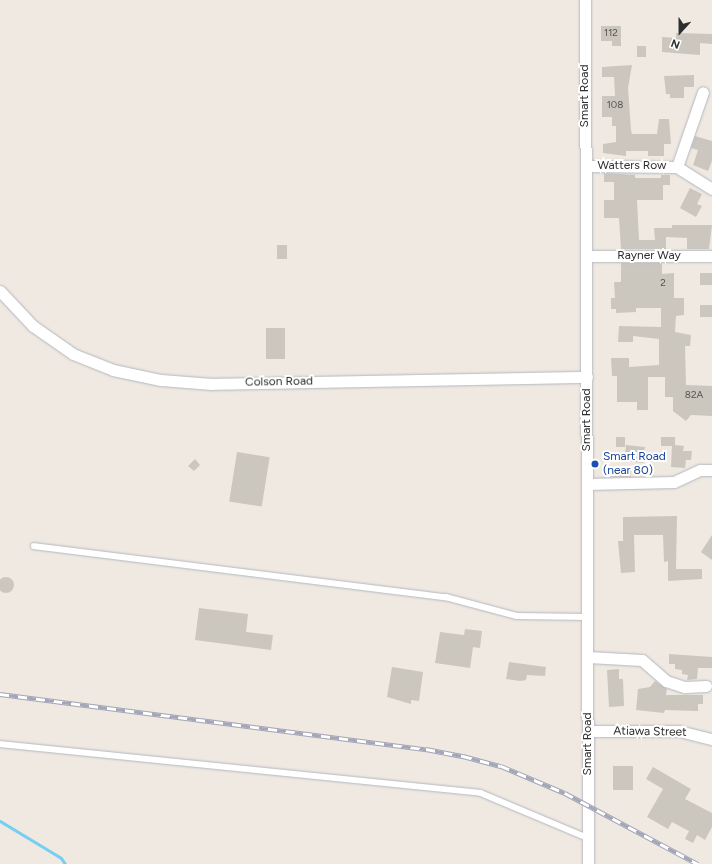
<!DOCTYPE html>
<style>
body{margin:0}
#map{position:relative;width:712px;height:864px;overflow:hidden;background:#efe9e1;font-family:Figtree,sans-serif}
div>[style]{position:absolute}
.stream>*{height:3px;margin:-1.5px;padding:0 1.5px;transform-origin:1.5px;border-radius:1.5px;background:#75cff0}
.building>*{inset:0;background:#cbc7bf;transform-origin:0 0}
.round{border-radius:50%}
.roads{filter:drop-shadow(0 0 1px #b4b7c1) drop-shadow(0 0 1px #b4b7c1)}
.lane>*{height:5.5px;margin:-2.75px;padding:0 2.75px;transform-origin:2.75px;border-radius:2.75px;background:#fff}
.street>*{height:11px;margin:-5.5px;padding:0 5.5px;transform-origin:5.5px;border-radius:5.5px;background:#fff}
.rail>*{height:4.5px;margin-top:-2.25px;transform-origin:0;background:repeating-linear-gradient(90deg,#fff 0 9px,#a3a6b8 0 18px);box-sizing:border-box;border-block:1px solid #a3a6b8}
.dots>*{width:11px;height:11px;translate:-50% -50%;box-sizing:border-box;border:2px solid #fff;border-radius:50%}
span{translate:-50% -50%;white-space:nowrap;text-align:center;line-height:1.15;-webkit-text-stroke:4px #fff;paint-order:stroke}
.number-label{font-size:10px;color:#555452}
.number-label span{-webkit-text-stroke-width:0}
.street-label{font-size:12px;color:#2e2e2e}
.transit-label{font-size:12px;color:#164399}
.left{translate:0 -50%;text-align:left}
.north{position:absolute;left:660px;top:12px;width:40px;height:40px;-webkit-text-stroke:3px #fff;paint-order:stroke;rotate:201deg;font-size:11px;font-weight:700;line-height:16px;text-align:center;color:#2e2e2e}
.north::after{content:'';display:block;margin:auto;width:14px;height:18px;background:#2e2e2e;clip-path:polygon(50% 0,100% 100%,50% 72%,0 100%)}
</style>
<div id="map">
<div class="stream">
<div style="left:0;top:821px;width:71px;rotate:31.2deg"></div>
<div style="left:61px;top:858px;width:7px;rotate:56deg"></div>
</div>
<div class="building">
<div style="clip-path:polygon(601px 26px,621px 26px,621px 46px,612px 46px,612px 41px,601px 41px)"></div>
<div style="clip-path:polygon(676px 33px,712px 34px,712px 44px,700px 43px,700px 55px,662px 52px,662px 37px,676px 38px)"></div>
<div style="left:637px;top:46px;width:9px;height:11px"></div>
<div style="clip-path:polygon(632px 65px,628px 88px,631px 130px,632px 134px,657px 134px,659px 119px,669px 119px,671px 144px,664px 144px,664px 156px,648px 156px,648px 151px,626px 151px,626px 156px,603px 153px,603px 144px,616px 142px,616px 126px,612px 126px,612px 117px,602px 117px,602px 96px,615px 96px,614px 77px,602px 77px,602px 67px)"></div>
<div style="clip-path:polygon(694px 75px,694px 87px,684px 87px,684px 98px,670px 98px,670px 94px,666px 94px,664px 76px)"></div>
<div style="clip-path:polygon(695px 136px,712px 141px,712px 161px,708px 171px,693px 165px,698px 150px,691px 148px)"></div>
<div style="clip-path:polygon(604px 173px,635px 175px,635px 178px,661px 178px,661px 175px,670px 175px,670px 185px,663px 185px,663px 200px,637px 200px,639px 240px,655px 240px,654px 228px,672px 228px,672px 225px,712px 225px,709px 249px,687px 249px,687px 238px,666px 237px,666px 249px,621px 249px,619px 218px,604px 218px,604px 200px,614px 200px,614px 182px,604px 182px)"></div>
<div style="clip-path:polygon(690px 188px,702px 194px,697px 204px,702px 206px,696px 217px,680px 208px)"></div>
<div style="left:277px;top:245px;width:10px;height:14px"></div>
<div style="clip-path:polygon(621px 263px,662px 263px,662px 274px,674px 273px,674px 298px,684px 298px,684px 315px,676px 316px,675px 332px,691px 335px,690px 346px,685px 346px,686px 385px,712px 386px,712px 416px,691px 415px,686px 421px,673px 411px,673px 397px,665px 397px,665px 377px,648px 377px,648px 410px,637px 410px,637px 402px,617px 402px,617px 376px,612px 376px,611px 358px,629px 358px,629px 367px,659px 365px,659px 339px,633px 336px,633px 342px,618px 342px,619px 326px,661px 327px,661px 308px,636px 308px,636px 312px,616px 313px,616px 309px,611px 309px,611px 298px,615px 298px,614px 282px,621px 282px)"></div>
<div style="left:700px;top:273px;width:12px;height:12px"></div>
<div style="left:700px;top:305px;width:12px;height:12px"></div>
<div style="left:266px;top:328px;width:19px;height:31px"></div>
<div style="left:616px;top:437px;width:9px;height:10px"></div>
<div style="clip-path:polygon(661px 437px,675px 437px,675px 445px,684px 446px,683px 451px,692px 451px,691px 460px,686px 460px,685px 468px,671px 467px,672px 446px,661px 446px)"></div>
<div style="left:626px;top:445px;width:19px;height:16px;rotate:6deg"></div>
<div style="left:237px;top:452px;width:33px;height:50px;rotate:9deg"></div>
<div style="clip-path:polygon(195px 459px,200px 465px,194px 471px,188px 466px)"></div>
<div style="left:605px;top:468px;width:26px;height:9px"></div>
<div style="clip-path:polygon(677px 516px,676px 569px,702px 569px,702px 579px,668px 581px,668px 561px,664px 562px,663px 535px,634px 535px,635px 572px,621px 573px,618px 541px,623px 541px,623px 517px)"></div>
<div style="clip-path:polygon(712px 535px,712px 560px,701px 552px)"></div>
<div class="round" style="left:-2px;top:577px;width:16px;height:16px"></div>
<div style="clip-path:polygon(199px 608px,248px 614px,246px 632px,273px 635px,271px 650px,195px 640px)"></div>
<div style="clip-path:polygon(465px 629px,482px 631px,480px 648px,473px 647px,470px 668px,435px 663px,440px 632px,464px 635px)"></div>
<div style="clip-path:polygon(669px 654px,712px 657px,712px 668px,698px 668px,697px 679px,687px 680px,688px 675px,682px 674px,682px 670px,675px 669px,675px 664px,669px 664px)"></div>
<div style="clip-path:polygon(509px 662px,546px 667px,545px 676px,527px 675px,526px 680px,520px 681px,506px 679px)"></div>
<div style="clip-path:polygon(392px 667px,423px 672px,419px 701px,411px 700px,411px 704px,387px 697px)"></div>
<div style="clip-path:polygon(619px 669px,619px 679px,623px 679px,624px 706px,609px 707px,607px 670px)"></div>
<div style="clip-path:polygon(655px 681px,667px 689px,666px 695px,703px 695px,703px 704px,698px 704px,698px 711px,665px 710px,664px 713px,636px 710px,638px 689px,650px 687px)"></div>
<div style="left:613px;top:766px;width:20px;height:24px"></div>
<div style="clip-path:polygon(653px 767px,691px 789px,685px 799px,712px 813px,712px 827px,705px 840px,697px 835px,693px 843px,685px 839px,689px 831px,672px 822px,668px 829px,647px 817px,663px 789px,646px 779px)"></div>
</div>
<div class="roads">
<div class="lane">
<div style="left:34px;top:546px;width:415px;rotate:7.1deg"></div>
<div style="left:446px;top:597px;width:73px;rotate:15deg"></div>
<div style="left:517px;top:616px;width:71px;rotate:0.8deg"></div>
<div style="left:0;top:744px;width:483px;rotate:5.8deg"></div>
<div style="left:481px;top:793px;width:116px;rotate:22.8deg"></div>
</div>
<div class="street">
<div style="left:585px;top:0;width:864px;rotate:89.8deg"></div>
<div style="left:586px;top:166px;width:91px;rotate:0.6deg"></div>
<div style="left:677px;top:167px;width:41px;rotate:32.2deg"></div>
<div style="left:677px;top:167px;width:79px;rotate:-70.9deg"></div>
<div style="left:587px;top:256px;width:125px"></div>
<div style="left:0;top:291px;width:48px;rotate:46.7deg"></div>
<div style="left:33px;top:326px;width:49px;rotate:35deg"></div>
<div style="left:73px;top:354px;width:43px;rotate:21.8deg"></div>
<div style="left:113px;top:370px;width:49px;rotate:11.8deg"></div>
<div style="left:161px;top:380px;width:51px;rotate:4.5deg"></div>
<div style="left:212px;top:384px;width:375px;rotate:-1.1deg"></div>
<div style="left:587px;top:484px;width:87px;rotate:-1.3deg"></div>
<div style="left:674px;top:482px;width:29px;rotate:-25deg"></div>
<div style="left:700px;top:470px;width:12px"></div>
<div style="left:588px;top:657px;width:54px;rotate:3.2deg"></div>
<div style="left:642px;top:660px;width:32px;rotate:41deg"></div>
<div style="left:666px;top:681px;width:20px;rotate:18deg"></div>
<div style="left:685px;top:687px;width:21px;rotate:-3deg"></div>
<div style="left:588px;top:731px;width:91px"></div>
<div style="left:679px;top:731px;width:34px;rotate:14deg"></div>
</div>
</div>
<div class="rail">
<div style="left:0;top:694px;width:430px;rotate:7.4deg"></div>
<div style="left:426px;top:749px;width:38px;rotate:11deg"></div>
<div style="left:463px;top:756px;width:39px;rotate:15deg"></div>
<div style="left:501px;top:766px;width:69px;rotate:22.9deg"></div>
<div style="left:565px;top:793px;width:151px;rotate:28.1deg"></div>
</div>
<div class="dots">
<div style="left:595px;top:464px;background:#1a4fb4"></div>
</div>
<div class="number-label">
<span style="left:611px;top:33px">112</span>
<span style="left:615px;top:105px">108</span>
<span style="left:663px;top:283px">2</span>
<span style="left:694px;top:395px">82A</span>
</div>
<div class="street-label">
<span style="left:585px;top:96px;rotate:-90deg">Smart Road</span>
<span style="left:632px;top:166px">Watters Row</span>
<span style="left:649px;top:256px">Rayner Way</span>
<span style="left:279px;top:382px;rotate:-1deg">Colson Road</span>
<span style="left:587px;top:420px;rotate:-90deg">Smart Road</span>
<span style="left:650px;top:732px;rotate:1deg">Atiawa Street</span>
<span style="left:588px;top:744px;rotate:-90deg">Smart Road</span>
</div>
<div class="transit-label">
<span class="left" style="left:603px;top:464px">Smart Road<br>(near 80)</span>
</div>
<div class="north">N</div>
</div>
